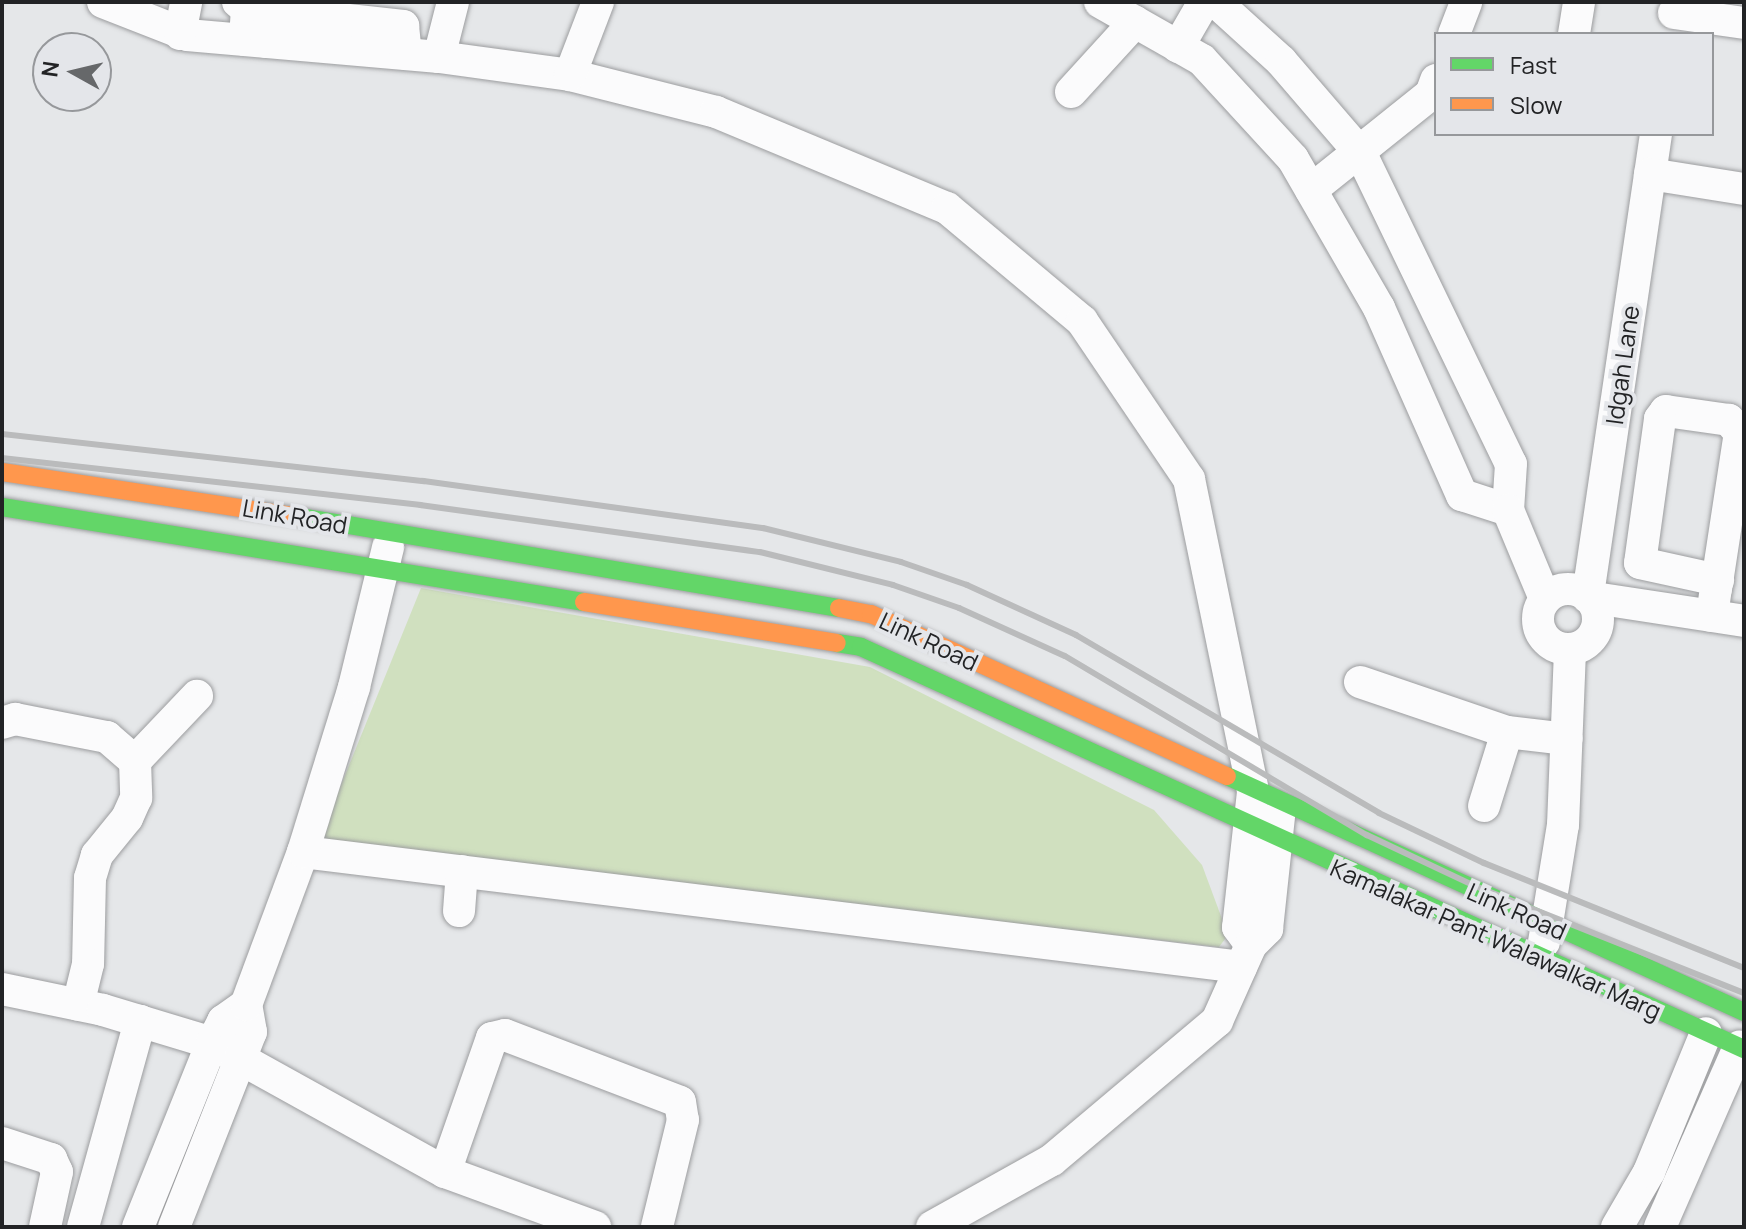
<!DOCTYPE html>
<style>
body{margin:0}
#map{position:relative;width:1746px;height:1229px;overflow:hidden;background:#e5e7e9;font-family:Manrope,sans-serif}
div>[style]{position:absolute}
.green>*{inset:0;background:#d0e0bf}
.roads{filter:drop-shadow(0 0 2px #9c9d9f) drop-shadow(0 0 2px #9c9d9f)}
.street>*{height:32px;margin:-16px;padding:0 16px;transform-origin:16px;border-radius:16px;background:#fbfbfc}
.street>.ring{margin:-16px;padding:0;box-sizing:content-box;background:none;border:32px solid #fbfbfc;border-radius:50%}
.fast>*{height:18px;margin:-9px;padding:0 9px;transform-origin:9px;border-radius:9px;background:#63d668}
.slow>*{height:18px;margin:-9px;padding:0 9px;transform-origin:9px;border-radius:9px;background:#ff974d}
.rail>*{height:6px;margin:-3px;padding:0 3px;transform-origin:3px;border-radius:3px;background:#babbbc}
span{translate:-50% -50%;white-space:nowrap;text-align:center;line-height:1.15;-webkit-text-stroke:8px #e4e6ea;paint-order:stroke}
.street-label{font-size:24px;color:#222325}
.frame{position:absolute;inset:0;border:4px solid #222325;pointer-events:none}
.legend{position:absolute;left:1434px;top:32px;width:280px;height:104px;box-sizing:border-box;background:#e4e6ea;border:2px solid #96989b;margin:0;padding:10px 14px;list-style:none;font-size:24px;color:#222325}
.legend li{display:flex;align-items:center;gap:16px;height:40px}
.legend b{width:40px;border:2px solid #96989b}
.north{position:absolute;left:32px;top:32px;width:80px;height:80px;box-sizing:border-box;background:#e4e6ea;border:2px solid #96989b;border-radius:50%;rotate:278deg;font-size:22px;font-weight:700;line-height:32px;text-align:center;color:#222325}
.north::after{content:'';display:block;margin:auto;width:28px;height:36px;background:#66686a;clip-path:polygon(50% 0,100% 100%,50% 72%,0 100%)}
</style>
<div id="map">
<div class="green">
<div style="clip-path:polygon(421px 588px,870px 667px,1154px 810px,1202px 865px,1228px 935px,1219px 947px,317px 844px)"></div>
</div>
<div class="roads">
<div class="street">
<div style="left:103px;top:2px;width:90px;rotate:21.4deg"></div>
<div style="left:187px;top:35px;width:253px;rotate:5deg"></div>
<div style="left:439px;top:57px;width:132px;rotate:7.8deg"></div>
<div style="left:570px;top:75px;width:151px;rotate:14.2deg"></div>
<div style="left:716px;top:112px;width:250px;rotate:22.6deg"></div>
<div style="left:947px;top:208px;width:176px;rotate:39.9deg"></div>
<div style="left:1082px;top:321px;width:191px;rotate:55.9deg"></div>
<div style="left:1189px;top:479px;width:319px;rotate:78.4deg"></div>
<div style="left:1253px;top:792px;width:136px;rotate:96.3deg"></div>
<div style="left:1238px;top:927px;width:22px;rotate:54deg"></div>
<div style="left:238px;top:2px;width:11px;rotate:38deg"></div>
<div style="left:247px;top:9px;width:31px;rotate:94deg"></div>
<div style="left:1100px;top:2px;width:117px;rotate:29.6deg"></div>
<div style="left:1202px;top:60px;width:134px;rotate:47.4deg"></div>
<div style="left:1293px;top:159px;width:172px;rotate:60deg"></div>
<div style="left:1379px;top:308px;width:205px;rotate:66.1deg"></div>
<div style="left:1462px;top:495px;width:48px;rotate:18.1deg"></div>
<div style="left:1216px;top:2px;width:88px;rotate:42.2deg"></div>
<div style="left:1281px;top:61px;width:123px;rotate:49.3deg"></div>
<div style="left:1361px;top:154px;width:344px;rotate:64.2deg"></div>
<div style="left:1511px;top:464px;width:46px;rotate:93.7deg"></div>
<div style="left:1508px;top:510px;width:96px;rotate:67.4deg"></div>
<div style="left:1674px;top:13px;width:71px;rotate:8.1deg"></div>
<div style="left:180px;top:34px;width:33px;rotate:-79deg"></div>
<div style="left:1454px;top:34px;width:34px;rotate:-69deg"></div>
<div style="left:1574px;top:34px;width:32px;rotate:-81deg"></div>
<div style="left:266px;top:42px;width:24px;rotate:-81deg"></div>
<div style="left:270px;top:18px;width:15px;rotate:-20deg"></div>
<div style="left:284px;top:13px;width:120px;rotate:6.2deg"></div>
<div style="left:403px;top:26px;width:28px;rotate:84deg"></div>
<div style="left:1178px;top:47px;width:52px;rotate:-60deg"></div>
<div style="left:439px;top:57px;width:57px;rotate:-75.7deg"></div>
<div style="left:570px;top:75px;width:78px;rotate:-69deg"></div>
<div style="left:1071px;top:92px;width:95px;rotate:-47.6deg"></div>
<div style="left:1656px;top:134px;width:468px;rotate:98.4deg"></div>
<div style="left:1588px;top:597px;width:158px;rotate:8.7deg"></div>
<div style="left:1650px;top:174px;width:95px;rotate:9.1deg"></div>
<div style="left:1311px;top:190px;width:154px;rotate:-38.7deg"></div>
<div style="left:1431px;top:94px;width:15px;rotate:-70deg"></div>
<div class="ring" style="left:1538px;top:589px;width:28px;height:28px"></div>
<div style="left:1712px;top:616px;width:27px;rotate:-82deg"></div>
<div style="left:1716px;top:589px;width:152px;rotate:-81.3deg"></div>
<div style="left:1739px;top:439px;width:7px;rotate:-90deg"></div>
<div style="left:1739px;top:432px;width:16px;rotate:-130deg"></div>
<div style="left:1729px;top:420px;width:64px;rotate:-171.9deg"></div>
<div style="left:1666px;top:411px;width:10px;rotate:127deg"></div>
<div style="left:1660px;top:419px;width:145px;rotate:97.9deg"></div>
<div style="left:1640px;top:563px;width:80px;rotate:12.3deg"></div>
<div style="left:1360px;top:682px;width:155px;rotate:18.8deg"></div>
<div style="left:1507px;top:732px;width:60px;rotate:6.7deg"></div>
<div style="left:2px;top:723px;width:14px;rotate:-17deg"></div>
<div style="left:15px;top:719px;width:94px;rotate:11.1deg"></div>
<div style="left:107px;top:737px;width:37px;rotate:41deg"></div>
<div style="left:135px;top:761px;width:37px;rotate:88deg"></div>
<div style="left:136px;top:798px;width:22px;rotate:114deg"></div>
<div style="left:127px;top:818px;width:48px;rotate:129deg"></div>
<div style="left:97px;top:855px;width:24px;rotate:107deg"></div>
<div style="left:90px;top:878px;width:86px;rotate:91.3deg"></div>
<div style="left:88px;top:964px;width:42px;rotate:103.7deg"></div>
<div style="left:135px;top:761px;width:90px;rotate:-46.4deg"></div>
<div style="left:1484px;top:806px;width:77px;rotate:-72.7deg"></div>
<div style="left:303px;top:852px;width:945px;rotate:6.99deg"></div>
<div style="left:459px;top:911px;width:40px;rotate:-85.7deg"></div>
<div style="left:1544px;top:942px;width:119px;rotate:-80.8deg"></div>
<div style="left:1563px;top:825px;width:176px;rotate:-87.7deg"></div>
<div style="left:2px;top:989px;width:103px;rotate:11.7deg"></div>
<div style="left:103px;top:1010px;width:114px;rotate:16.8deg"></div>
<div style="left:212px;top:1043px;width:266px;rotate:29deg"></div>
<div style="left:445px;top:1172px;width:160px;rotate:20.1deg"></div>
<div style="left:2px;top:1143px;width:52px;rotate:18.1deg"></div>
<div style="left:51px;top:1159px;width:14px;rotate:65deg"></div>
<div style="left:57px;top:1172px;width:56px;rotate:102.3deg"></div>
<div style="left:445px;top:1172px;width:142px;rotate:-70.7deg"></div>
<div style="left:492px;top:1038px;width:13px;rotate:-13deg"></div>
<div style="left:505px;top:1035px;width:187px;rotate:20.9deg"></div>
<div style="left:680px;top:1102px;width:18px;rotate:81deg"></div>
<div style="left:683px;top:1120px;width:110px;rotate:103.7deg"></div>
<div style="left:83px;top:1227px;width:214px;rotate:-74.5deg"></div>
<div style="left:138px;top:1227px;width:198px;rotate:-68.1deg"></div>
<div style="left:212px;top:1043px;width:25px;rotate:-63deg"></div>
<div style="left:223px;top:1021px;width:28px;rotate:-35deg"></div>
<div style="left:174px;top:1227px;width:210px;rotate:-68.5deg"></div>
<div style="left:251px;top:1032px;width:27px;rotate:-100deg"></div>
<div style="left:246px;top:1005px;width:163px;rotate:-69.6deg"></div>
<div style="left:303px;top:852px;width:173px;rotate:-72.8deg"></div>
<div style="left:354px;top:687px;width:144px;rotate:-76.3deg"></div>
<div style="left:932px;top:1227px;width:137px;rotate:-29.2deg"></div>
<div style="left:1052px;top:1160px;width:216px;rotate:-40.1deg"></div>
<div style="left:1217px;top:1021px;width:83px;rotate:-65.9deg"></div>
<div style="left:1251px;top:945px;width:23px;rotate:-45deg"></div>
<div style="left:1267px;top:929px;width:114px;rotate:-83.9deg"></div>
<div style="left:1617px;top:1227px;width:64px;rotate:-59.8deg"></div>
<div style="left:1649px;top:1172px;width:150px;rotate:-67.7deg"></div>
<div style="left:1660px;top:1227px;width:197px;rotate:-66.3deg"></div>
</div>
<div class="fast">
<div style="left:2px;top:507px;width:590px;rotate:9.27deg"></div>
<div style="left:301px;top:517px;width:546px;rotate:9.6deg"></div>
<div style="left:837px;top:643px;width:24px;rotate:9deg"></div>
<div style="left:861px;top:647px;width:970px;rotate:24.48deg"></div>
<div style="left:1227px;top:776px;width:568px;rotate:24.54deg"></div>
</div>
<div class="slow">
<div style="left:2px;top:472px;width:302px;rotate:8.6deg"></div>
<div style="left:584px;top:602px;width:256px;rotate:9.2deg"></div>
<div style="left:839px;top:608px;width:33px;rotate:11deg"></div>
<div style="left:871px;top:614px;width:391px;rotate:24.5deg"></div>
</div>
</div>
<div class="rail">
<div style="left:2px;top:434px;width:424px;rotate:6.4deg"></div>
<div style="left:423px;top:481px;width:343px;rotate:7.9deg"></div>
<div style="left:763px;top:528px;width:142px;rotate:13.8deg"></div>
<div style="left:901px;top:562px;width:70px;rotate:19.2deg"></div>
<div style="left:967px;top:585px;width:120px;rotate:24.6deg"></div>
<div style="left:1076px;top:635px;width:351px;rotate:30.4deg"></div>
<div style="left:1379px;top:813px;width:116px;rotate:25.5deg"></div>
<div style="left:1484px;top:863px;width:280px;rotate:22deg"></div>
<div style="left:2px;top:458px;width:421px;rotate:6.4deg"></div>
<div style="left:420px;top:505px;width:343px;rotate:7.9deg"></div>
<div style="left:760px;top:552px;width:137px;rotate:13.9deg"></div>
<div style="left:893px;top:585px;width:70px;rotate:19.2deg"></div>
<div style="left:959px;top:608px;width:116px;rotate:24.4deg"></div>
<div style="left:1065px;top:656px;width:351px;rotate:30.7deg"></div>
<div style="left:1367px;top:835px;width:119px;rotate:25.3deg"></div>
<div style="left:1475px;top:886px;width:289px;rotate:21.7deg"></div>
</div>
<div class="street-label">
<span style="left:1622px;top:365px;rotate:-82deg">Idgah Lane</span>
<span style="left:295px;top:516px;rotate:10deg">Link Road</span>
<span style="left:929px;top:641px;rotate:25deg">Link Road</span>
<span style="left:1517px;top:911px;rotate:24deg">Link Road</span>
<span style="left:1496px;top:939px;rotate:24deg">Kamalakar Pant Walawalkar Marg</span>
</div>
<div class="frame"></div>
<ul class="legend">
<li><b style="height:10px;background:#63d668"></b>Fast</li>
<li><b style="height:10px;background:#ff974d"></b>Slow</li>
</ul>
<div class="north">N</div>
</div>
